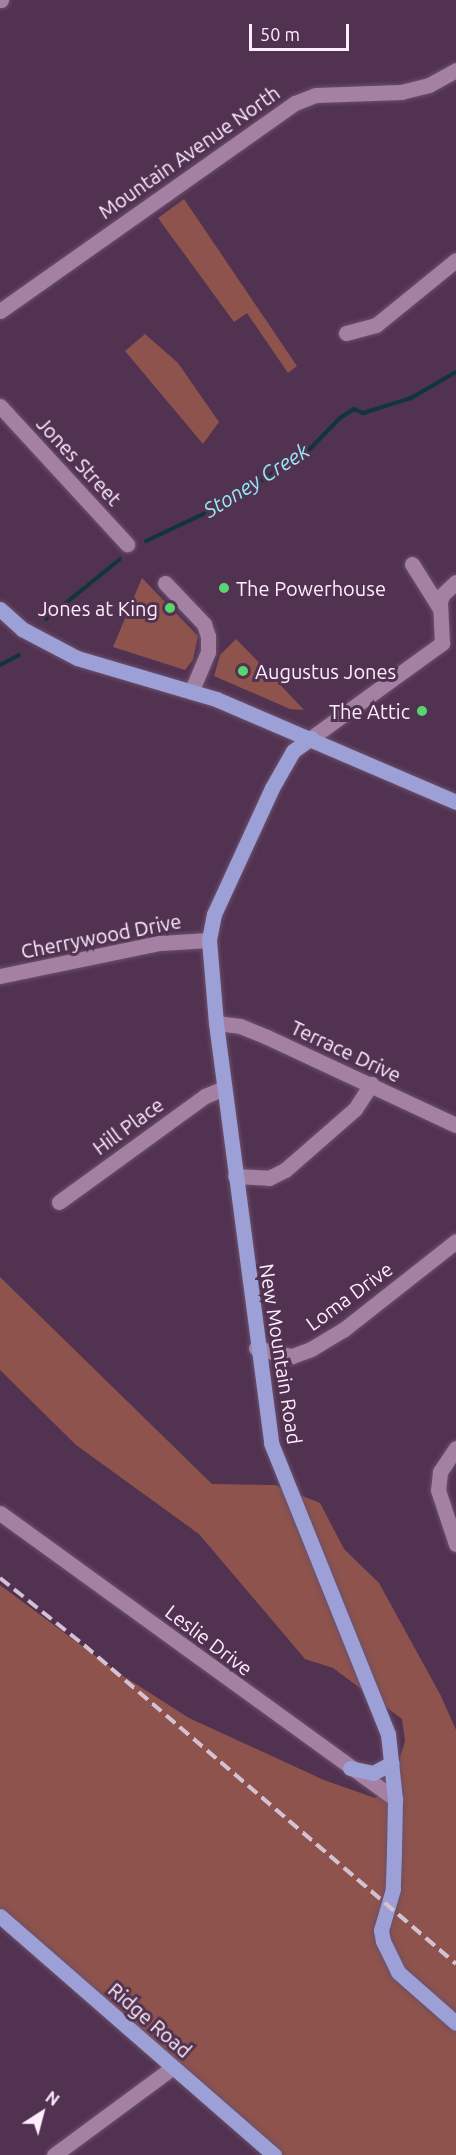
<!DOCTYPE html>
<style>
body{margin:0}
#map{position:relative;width:456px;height:2155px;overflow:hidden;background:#513251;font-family:Ubuntu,sans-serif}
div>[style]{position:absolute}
.green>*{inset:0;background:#8e534c}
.stream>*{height:4px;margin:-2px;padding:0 2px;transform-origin:2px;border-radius:2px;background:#0f363b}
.roads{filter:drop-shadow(0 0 2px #6a506a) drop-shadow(0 0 2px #6a506a)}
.minor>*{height:15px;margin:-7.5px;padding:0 7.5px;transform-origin:7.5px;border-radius:7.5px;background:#a480a3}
.major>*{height:15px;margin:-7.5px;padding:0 7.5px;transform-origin:7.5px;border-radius:7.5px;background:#9d9fd7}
.rail>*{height:4px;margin-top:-2px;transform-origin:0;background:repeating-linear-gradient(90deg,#d4c1d3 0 12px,transparent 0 18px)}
.dots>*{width:16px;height:16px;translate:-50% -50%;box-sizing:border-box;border:3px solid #513251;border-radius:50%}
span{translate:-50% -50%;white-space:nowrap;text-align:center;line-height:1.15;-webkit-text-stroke:6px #513251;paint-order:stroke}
.street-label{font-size:20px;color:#feeefd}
.poi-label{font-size:20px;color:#feeefd}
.left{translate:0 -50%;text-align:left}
.right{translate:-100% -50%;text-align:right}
.water-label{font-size:21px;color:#96eaf6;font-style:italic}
.north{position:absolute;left:12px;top:2083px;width:60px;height:60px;-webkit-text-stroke:4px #513251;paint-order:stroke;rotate:36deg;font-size:16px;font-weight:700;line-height:24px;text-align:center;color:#feeefd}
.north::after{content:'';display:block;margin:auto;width:21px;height:27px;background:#feeefd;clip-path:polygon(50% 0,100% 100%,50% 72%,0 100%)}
.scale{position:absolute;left:249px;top:24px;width:100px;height:27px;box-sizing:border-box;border:3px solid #feeefd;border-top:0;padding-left:8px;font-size:18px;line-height:21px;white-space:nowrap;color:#feeefd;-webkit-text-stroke:4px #513251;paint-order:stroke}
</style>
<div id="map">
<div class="green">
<div style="clip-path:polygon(184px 199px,297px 366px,288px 373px,247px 313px,234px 322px,158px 218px)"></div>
<div style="clip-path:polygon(145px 334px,178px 363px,219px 422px,203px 444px,125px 351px)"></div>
<div style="clip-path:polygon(142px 578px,198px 636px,193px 660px,185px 670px,113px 647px)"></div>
<div style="clip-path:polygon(236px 639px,271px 675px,304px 710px,290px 709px,214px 676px,220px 655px)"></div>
<div style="clip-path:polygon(0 1277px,212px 1484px,275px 1485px,320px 1503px,344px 1549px,379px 1583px,441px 1696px,456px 1730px,456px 2155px,277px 2155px,0 1912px,0 1585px,117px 1672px,189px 1718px,324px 1780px,375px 1798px,391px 1787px,405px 1741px,402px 1719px,333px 1668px,305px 1659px,199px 1534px,76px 1445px,0 1370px)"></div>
</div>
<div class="stream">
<div style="left:146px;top:541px;width:82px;rotate:-25.3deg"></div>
<div style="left:220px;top:506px;width:100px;rotate:-31.5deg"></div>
<div style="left:305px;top:454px;width:50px;rotate:-45.8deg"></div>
<div style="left:340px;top:418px;width:17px;rotate:-33deg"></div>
<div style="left:354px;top:409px;width:10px;rotate:24deg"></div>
<div style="left:363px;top:413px;width:50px;rotate:-17.4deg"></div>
<div style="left:411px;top:398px;width:52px;rotate:-30deg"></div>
<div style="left:46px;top:619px;width:95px;rotate:-39deg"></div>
<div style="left:0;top:665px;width:21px;rotate:-28deg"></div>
</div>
<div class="roads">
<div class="minor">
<div style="left:0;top:0;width:1px"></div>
<div style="left:0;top:311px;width:361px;rotate:-35.2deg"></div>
<div style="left:295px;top:103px;width:22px;rotate:-21deg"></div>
<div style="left:316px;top:95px;width:85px;rotate:-2deg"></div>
<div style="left:401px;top:92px;width:29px;rotate:-14deg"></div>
<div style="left:429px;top:85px;width:31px;rotate:-29deg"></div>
<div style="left:346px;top:333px;width:31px;rotate:-15deg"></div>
<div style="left:376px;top:325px;width:103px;rotate:-39.1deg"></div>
<div style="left:0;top:406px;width:188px;rotate:47.4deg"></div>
<div style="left:412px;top:564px;width:51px;rotate:57.9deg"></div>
<div style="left:165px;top:583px;width:57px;rotate:46.4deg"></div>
<div style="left:204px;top:624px;width:13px;rotate:72deg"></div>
<div style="left:208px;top:636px;width:16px;rotate:90deg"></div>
<div style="left:208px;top:652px;width:43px;rotate:113deg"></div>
<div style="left:311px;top:738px;width:162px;rotate:-35.9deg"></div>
<div style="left:442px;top:643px;width:41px;rotate:-92.8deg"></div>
<div style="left:440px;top:602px;width:7px;rotate:-74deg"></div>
<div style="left:442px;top:595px;width:19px;rotate:-43deg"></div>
<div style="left:0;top:976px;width:163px;rotate:-11.7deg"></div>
<div style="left:160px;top:943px;width:49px;rotate:-3.5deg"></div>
<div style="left:216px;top:1023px;width:24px;rotate:7deg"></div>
<div style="left:240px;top:1026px;width:29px;rotate:22deg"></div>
<div style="left:267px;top:1037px;width:208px;rotate:25deg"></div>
<div style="left:235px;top:1176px;width:34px;rotate:3deg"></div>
<div style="left:269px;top:1178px;width:18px;rotate:-27deg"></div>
<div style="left:285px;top:1170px;width:93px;rotate:-41.1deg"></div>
<div style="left:355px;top:1109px;width:30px;rotate:-57deg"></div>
<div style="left:59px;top:1202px;width:180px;rotate:-36deg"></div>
<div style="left:205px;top:1096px;width:21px;rotate:-23deg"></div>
<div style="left:256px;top:1348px;width:37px;rotate:13deg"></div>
<div style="left:292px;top:1356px;width:20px;rotate:-20deg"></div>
<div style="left:311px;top:1349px;width:37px;rotate:-31deg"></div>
<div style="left:343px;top:1330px;width:144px;rotate:-38.2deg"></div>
<div style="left:456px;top:1448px;width:29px;rotate:124deg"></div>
<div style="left:440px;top:1472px;width:18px;rotate:96deg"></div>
<div style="left:438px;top:1490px;width:57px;rotate:71.6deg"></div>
<div style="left:0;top:1513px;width:488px;rotate:35.9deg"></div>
<div style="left:54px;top:2155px;width:147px;rotate:-36.4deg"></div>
</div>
<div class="major">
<div style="left:0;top:609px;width:30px;rotate:42deg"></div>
<div style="left:22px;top:629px;width:62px;rotate:27.8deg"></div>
<div style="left:77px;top:658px;width:145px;rotate:16.4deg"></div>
<div style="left:216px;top:699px;width:261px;rotate:23.2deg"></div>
<div style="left:311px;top:738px;width:22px;rotate:144deg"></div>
<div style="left:293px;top:751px;width:43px;rotate:119.6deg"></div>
<div style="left:272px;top:788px;width:139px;rotate:114.7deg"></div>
<div style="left:214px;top:914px;width:26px;rotate:101deg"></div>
<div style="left:209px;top:940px;width:83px;rotate:85.2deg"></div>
<div style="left:216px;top:1023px;width:424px;rotate:82.5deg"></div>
<div style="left:271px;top:1443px;width:314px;rotate:68.1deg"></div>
<div style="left:388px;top:1734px;width:65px;rotate:83.9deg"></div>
<div style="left:395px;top:1799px;width:54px;rotate:91.1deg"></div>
<div style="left:394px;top:1853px;width:36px;rotate:92deg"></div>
<div style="left:393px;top:1889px;width:43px;rotate:106.3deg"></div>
<div style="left:381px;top:1930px;width:11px;rotate:80deg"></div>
<div style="left:383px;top:1941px;width:34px;rotate:64deg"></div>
<div style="left:398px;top:1972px;width:77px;rotate:41.3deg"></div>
<div style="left:350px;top:1768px;width:24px;rotate:12deg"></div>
<div style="left:373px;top:1773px;width:21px;rotate:-28deg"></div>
<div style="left:0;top:1916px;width:364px;rotate:41.1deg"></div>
</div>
</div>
<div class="rail">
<div style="left:0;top:1578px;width:107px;rotate:38.6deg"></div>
<div style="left:84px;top:1645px;width:490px;rotate:40.6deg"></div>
</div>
<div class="dots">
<div style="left:224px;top:588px;background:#58d56f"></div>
<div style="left:170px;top:608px;background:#58d56f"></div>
<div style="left:243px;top:671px;background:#58d56f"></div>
<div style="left:422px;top:711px;background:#58d56f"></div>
</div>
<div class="street-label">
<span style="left:189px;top:152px;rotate:-35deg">Mountain Avenue North</span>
<span style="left:79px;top:461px;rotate:47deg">Jones Street</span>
<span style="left:101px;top:936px;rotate:-11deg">Cherrywood Drive</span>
<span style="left:346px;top:1051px;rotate:25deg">Terrace Drive</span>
<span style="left:128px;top:1126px;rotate:-36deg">Hill Place</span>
<span style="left:349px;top:1296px;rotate:-36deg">Loma Drive</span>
<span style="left:281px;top:1354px;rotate:81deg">New Mountain Road</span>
<span style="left:209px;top:1640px;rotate:37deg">Leslie Drive</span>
<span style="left:150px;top:2020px;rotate:41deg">Ridge Road</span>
</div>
<div class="poi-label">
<span class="left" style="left:236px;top:588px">The Powerhouse</span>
<span class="right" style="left:158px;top:608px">Jones at King</span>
<span class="left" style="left:255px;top:671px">Augustus Jones</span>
<span class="right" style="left:410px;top:711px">The Attic</span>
</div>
<div class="water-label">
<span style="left:256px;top:480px;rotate:-32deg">Stoney Creek</span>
</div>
<div class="north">N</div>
<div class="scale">50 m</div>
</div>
